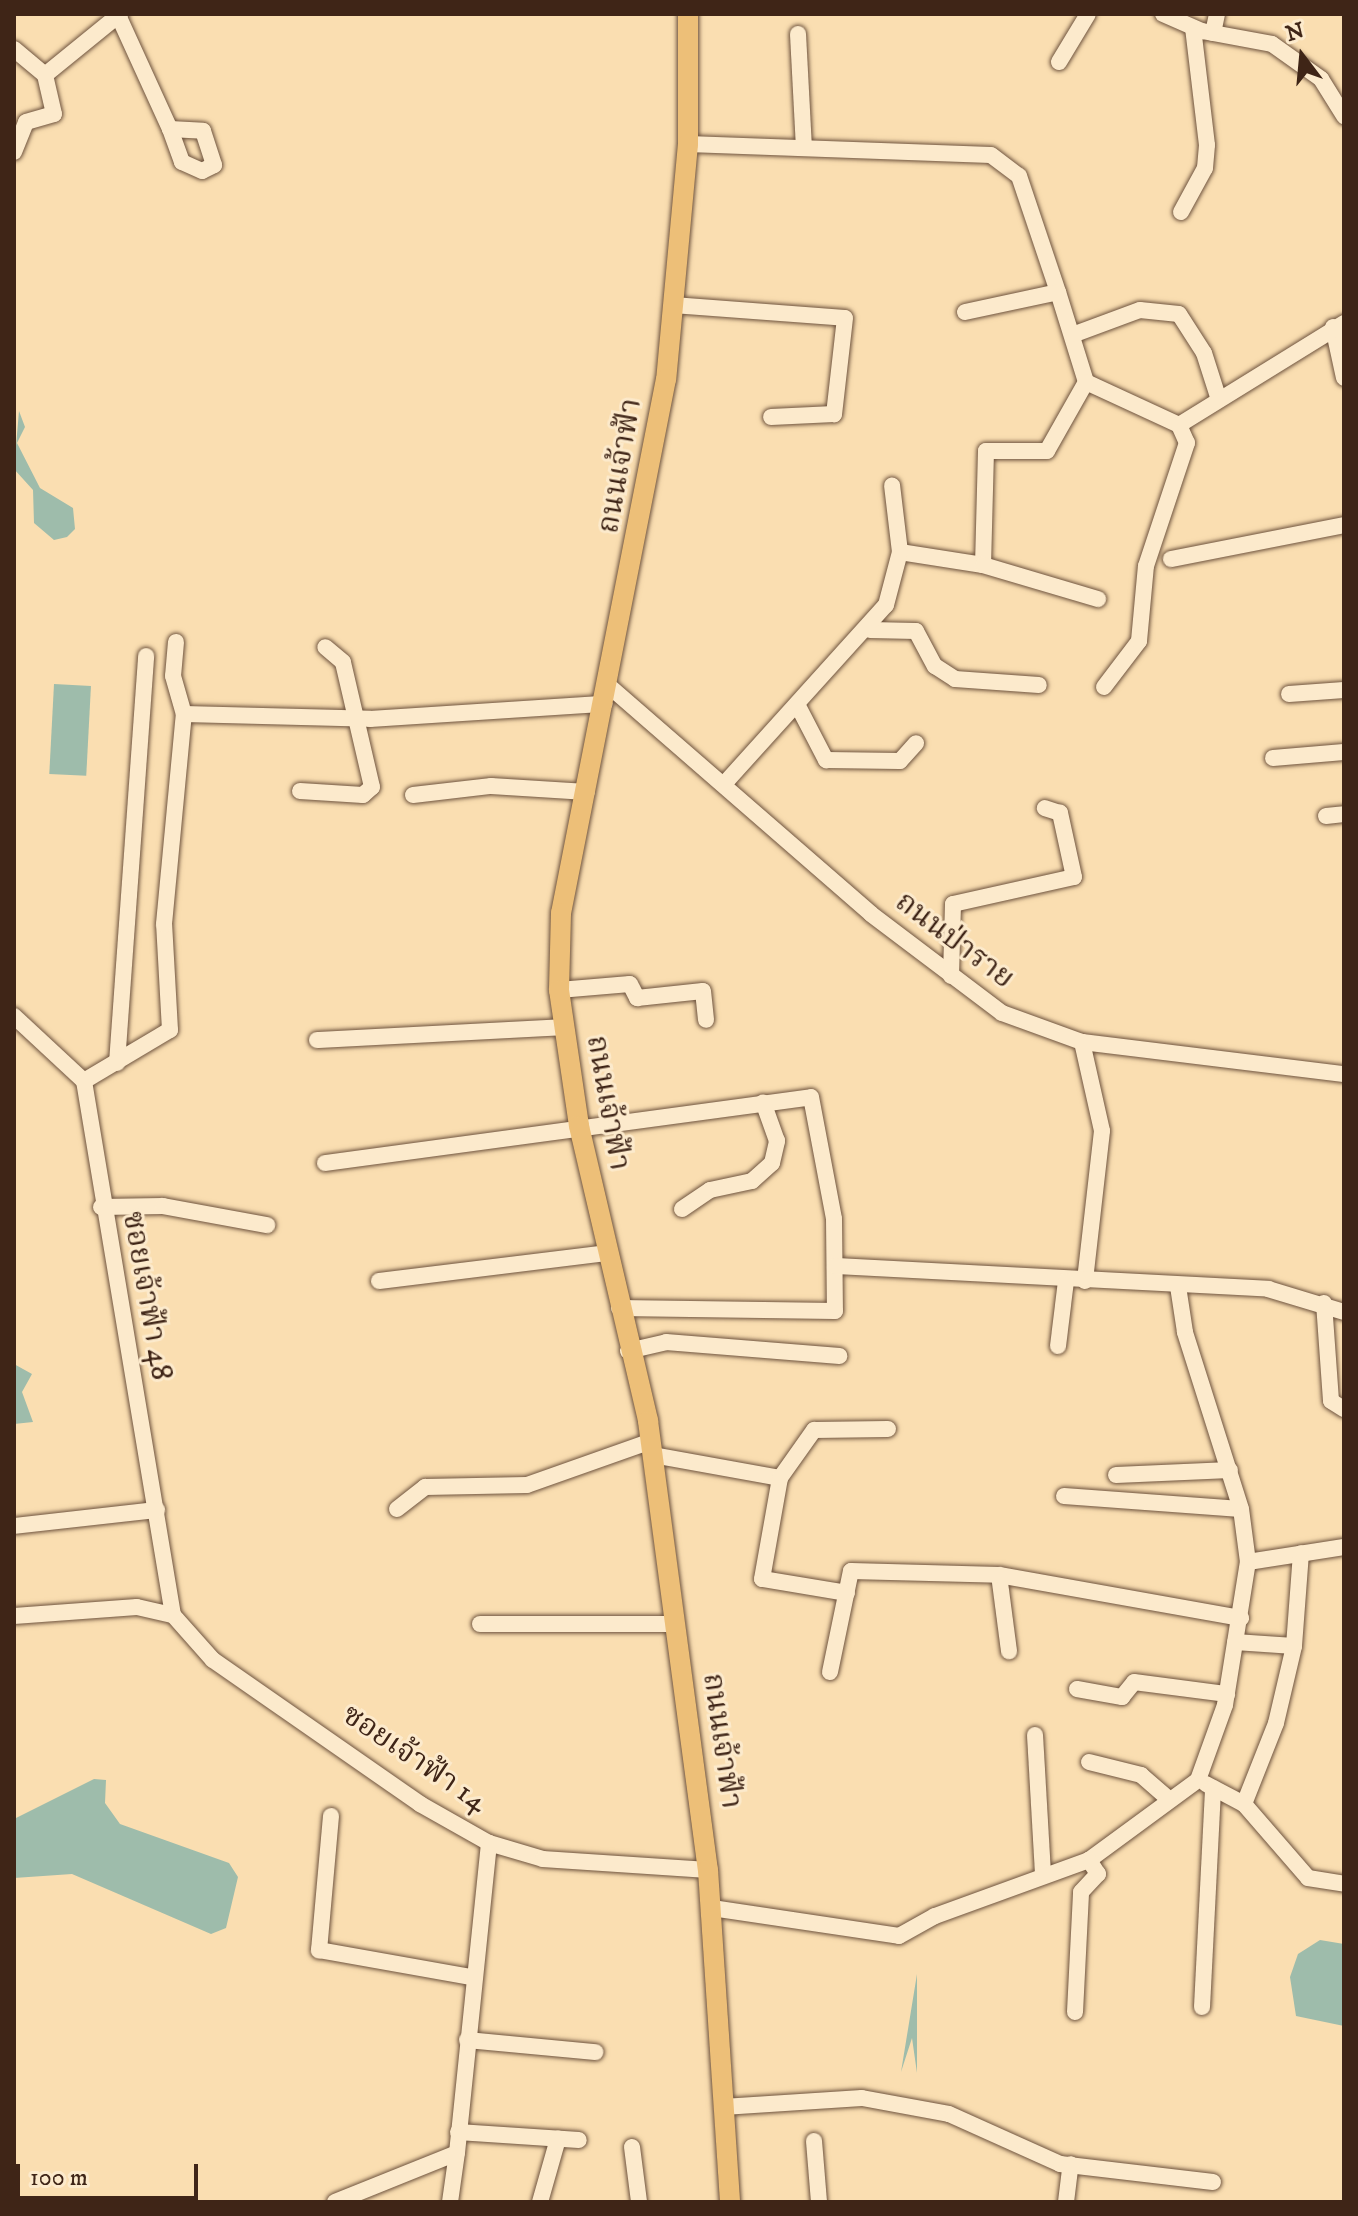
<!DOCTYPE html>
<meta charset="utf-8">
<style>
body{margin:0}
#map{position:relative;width:1358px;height:2216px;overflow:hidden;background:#fadeb1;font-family:"IM FELL DW Pica","Noto Serif Thai",serif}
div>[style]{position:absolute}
.water>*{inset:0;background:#9ebcab;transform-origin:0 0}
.roads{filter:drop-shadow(0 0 2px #6e533e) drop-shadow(0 0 2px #6e533e)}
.minor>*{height:16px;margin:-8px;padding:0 8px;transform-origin:8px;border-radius:8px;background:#fceacc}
.major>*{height:20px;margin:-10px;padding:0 10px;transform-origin:10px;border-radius:10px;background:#edbf78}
span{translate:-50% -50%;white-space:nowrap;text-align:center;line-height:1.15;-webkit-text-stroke:6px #fceacc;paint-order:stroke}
.street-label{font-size:30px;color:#3f2517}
.frame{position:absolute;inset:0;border:16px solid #3f2517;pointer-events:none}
.north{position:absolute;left:1262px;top:16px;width:80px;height:80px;-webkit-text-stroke:6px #fceacc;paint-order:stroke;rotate:344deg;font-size:22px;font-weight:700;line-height:32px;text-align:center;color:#3f2517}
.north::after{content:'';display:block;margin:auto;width:28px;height:36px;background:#3f2517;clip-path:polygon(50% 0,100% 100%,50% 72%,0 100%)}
.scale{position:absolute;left:16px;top:2164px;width:182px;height:36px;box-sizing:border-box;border:4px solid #3f2517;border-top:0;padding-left:10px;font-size:24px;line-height:28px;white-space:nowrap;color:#3f2517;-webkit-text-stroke:6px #fceacc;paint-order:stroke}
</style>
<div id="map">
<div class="water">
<div style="clip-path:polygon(19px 411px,25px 427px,17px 443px,40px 488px,73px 508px,75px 529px,67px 537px,54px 540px,34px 523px,33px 490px,14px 469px)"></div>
<div style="left:54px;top:684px;width:37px;height:90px;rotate:3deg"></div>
<div style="clip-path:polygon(14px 1364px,32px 1374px,22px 1392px,33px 1422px,14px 1424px)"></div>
<div style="clip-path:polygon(94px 1779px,106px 1780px,105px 1803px,120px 1824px,229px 1863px,238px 1877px,226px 1928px,211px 1934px,72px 1874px,14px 1878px,14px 1819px)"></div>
<div style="clip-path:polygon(1320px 1940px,1344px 1944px,1344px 2026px,1296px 2016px,1290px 1977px,1298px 1954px)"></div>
<div style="clip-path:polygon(917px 1974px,917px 2073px,912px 2038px,901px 2072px)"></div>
</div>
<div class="roads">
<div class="minor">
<div style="left:1163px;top:14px;width:43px;rotate:23.6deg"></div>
<div style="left:1202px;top:31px;width:71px;rotate:10.5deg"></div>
<div style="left:1272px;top:44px;width:60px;rotate:35.5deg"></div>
<div style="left:1321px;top:79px;width:44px;rotate:58.1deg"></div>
<div style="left:118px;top:15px;width:125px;rotate:65.5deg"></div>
<div style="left:170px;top:129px;width:33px;rotate:3deg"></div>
<div style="left:203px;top:131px;width:36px;rotate:72deg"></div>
<div style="left:214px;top:165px;width:13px;rotate:153deg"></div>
<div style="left:202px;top:171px;width:22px;rotate:-156deg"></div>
<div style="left:182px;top:162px;width:35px;rotate:-110deg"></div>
<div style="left:1213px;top:33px;width:19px;rotate:-78deg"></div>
<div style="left:798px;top:34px;width:113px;rotate:87deg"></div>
<div style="left:14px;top:49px;width:40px;rotate:40deg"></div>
<div style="left:45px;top:75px;width:97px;rotate:-39.1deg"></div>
<div style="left:1059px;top:62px;width:56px;rotate:-58.9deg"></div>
<div style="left:688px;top:144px;width:303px;rotate:2.1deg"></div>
<div style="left:991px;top:155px;width:35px;rotate:37deg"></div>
<div style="left:1019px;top:176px;width:122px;rotate:71.4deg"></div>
<div style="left:14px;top:152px;width:32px;rotate:-68deg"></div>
<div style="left:26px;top:122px;width:29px;rotate:-16deg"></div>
<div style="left:54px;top:114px;width:40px;rotate:-103deg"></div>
<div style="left:1181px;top:212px;width:50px;rotate:-61.4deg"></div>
<div style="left:1205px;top:168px;width:23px;rotate:-85deg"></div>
<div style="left:1207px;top:145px;width:118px;rotate:-96.8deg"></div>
<div style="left:673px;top:305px;width:172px;rotate:4.3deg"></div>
<div style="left:845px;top:318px;width:97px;rotate:96.5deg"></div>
<div style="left:834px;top:414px;width:63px;rotate:177.3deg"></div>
<div style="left:965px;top:312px;width:95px;rotate:-12.1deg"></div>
<div style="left:1058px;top:292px;width:94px;rotate:72.7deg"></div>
<div style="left:1086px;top:382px;width:79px;rotate:119.5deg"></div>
<div style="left:1047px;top:451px;width:61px;rotate:180deg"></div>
<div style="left:986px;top:451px;width:114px;rotate:91.5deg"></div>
<div style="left:1333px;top:327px;width:52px;rotate:77.8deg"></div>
<div style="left:1075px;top:334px;width:69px;rotate:-20.3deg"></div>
<div style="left:1140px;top:310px;width:39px;rotate:6deg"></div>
<div style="left:1179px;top:314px;width:46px;rotate:57.3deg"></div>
<div style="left:1204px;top:353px;width:49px;rotate:72.3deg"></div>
<div style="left:1086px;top:382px;width:102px;rotate:24.8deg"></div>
<div style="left:1179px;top:425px;width:194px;rotate:-31.7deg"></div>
<div style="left:900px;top:552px;width:84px;rotate:8.9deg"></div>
<div style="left:983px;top:565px;width:120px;rotate:16.5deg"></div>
<div style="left:1171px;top:559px;width:176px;rotate:-11.1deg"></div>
<div style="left:870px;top:630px;width:46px;rotate:1.2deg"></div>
<div style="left:916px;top:631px;width:40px;rotate:62deg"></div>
<div style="left:935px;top:666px;width:24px;rotate:33deg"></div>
<div style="left:955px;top:679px;width:84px;rotate:4.1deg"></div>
<div style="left:176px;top:642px;width:34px;rotate:95deg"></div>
<div style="left:173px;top:676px;width:40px;rotate:74deg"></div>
<div style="left:609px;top:686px;width:347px;rotate:41deg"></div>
<div style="left:871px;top:914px;width:164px;rotate:37.1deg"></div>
<div style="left:1002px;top:1013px;width:85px;rotate:19.9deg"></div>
<div style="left:1082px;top:1042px;width:264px;rotate:7deg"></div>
<div style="left:1104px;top:687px;width:58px;rotate:-52.7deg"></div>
<div style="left:1139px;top:641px;width:75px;rotate:-84.7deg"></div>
<div style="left:1146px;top:566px;width:130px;rotate:-71.6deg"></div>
<div style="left:1187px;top:443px;width:20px;rotate:-114deg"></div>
<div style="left:1289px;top:694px;width:55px;rotate:-4.2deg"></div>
<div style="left:799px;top:708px;width:59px;rotate:62.6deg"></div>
<div style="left:826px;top:760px;width:74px;rotate:0.8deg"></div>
<div style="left:900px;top:761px;width:24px;rotate:-48deg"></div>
<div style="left:1273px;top:758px;width:71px;rotate:-4.8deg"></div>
<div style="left:725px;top:783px;width:240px;rotate:-47.9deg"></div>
<div style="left:886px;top:605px;width:55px;rotate:-75.2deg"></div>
<div style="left:900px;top:552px;width:67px;rotate:-96.8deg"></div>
<div style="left:300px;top:791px;width:63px;rotate:3.6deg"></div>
<div style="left:363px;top:795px;width:12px;rotate:-42deg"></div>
<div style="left:372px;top:787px;width:128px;rotate:-103.1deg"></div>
<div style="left:343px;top:662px;width:23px;rotate:-140deg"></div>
<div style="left:413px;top:795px;width:79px;rotate:-6.6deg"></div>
<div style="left:491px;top:786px;width:96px;rotate:3.6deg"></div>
<div style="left:1326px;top:816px;width:18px;rotate:-6deg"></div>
<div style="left:951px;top:976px;width:72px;rotate:-88.4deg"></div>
<div style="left:953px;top:904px;width:124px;rotate:-12.6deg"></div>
<div style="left:1074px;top:877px;width:66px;rotate:-102.3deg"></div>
<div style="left:1060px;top:813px;width:16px;rotate:-162deg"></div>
<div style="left:559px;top:990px;width:71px;rotate:-4.8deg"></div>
<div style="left:630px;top:984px;width:16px;rotate:63deg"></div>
<div style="left:637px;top:998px;width:66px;rotate:-6.1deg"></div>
<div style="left:703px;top:991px;width:29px;rotate:84deg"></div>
<div style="left:14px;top:1016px;width:96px;rotate:42.9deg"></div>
<div style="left:84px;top:1081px;width:541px;rotate:80.54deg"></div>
<div style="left:317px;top:1040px;width:246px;rotate:-3deg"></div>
<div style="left:1082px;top:1042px;width:91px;rotate:77.3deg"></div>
<div style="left:1102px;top:1131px;width:151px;rotate:96.5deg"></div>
<div style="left:117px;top:1063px;width:408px;rotate:-85.9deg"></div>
<div style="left:84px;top:1081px;width:100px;rotate:-30.7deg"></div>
<div style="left:170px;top:1030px;width:106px;rotate:-93.2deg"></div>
<div style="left:164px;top:924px;width:211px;rotate:-84.6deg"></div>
<div style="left:184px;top:714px;width:186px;rotate:1.5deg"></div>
<div style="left:370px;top:719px;width:235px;rotate:-3.7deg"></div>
<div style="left:325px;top:1163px;width:490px;rotate:-7.7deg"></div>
<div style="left:811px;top:1097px;width:124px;rotate:79.3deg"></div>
<div style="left:834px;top:1219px;width:92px;rotate:89.4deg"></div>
<div style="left:835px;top:1311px;width:216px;rotate:-179.2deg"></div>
<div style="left:101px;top:1207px;width:62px;rotate:-0.9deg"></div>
<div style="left:163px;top:1206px;width:106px;rotate:10.4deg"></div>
<div style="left:682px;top:1209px;width:34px;rotate:-34deg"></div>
<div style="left:710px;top:1190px;width:43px;rotate:-12.1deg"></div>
<div style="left:752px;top:1181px;width:27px;rotate:-42deg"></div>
<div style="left:772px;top:1163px;width:23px;rotate:-77deg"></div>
<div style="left:777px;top:1141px;width:41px;rotate:-109.7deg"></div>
<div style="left:835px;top:1266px;width:434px;rotate:3deg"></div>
<div style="left:1268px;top:1289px;width:79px;rotate:16.8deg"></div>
<div style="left:379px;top:1281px;width:229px;rotate:-7deg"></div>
<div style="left:1324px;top:1303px;width:98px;rotate:85.9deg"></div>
<div style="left:1331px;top:1401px;width:15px;rotate:32deg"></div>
<div style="left:1058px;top:1346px;width:65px;rotate:-83deg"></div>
<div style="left:628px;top:1351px;width:39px;rotate:-13deg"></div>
<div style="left:666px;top:1342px;width:174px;rotate:4.6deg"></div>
<div style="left:653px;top:1455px;width:129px;rotate:10.3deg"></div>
<div style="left:1116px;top:1475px;width:114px;rotate:-2.5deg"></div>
<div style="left:1064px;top:1496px;width:177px;rotate:4.2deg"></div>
<div style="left:397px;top:1509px;width:36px;rotate:-38deg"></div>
<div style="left:425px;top:1487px;width:102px;rotate:-1.1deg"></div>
<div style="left:527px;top:1485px;width:132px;rotate:-19.5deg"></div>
<div style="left:14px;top:1526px;width:144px;rotate:-6.4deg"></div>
<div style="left:1248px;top:1562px;width:97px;rotate:-8.9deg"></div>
<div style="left:999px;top:1575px;width:77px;rotate:82.5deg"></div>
<div style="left:847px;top:1593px;width:86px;rotate:-170.6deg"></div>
<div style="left:762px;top:1579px;width:103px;rotate:-79.9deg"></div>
<div style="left:780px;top:1478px;width:59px;rotate:-54.7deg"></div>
<div style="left:814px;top:1430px;width:74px;rotate:-0.8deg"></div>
<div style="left:173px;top:1615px;width:60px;rotate:48.4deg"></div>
<div style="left:213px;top:1660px;width:252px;rotate:34.8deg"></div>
<div style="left:420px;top:1804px;width:79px;rotate:29.5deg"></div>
<div style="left:489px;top:1843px;width:56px;rotate:16.5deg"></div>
<div style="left:543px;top:1859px;width:165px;rotate:3.8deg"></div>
<div style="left:14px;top:1616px;width:123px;rotate:-4.2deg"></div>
<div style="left:137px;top:1607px;width:37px;rotate:13deg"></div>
<div style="left:480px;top:1624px;width:195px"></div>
<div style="left:1235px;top:1642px;width:59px;rotate:3.9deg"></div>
<div style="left:830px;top:1672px;width:103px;rotate:-78.3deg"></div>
<div style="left:851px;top:1571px;width:148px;rotate:1.5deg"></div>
<div style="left:999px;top:1575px;width:246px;rotate:10.1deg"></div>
<div style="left:1077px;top:1689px;width:46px;rotate:10.1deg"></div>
<div style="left:1122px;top:1697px;width:19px;rotate:-51deg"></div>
<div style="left:1134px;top:1682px;width:94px;rotate:7.4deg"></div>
<div style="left:1035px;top:1735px;width:140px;rotate:86.7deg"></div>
<div style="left:1089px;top:1762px;width:54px;rotate:14deg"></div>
<div style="left:1141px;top:1775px;width:33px;rotate:41deg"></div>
<div style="left:1206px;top:1784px;width:43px;rotate:27.8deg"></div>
<div style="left:1244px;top:1804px;width:98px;rotate:49.1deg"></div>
<div style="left:1308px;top:1878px;width:36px;rotate:9deg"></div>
<div style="left:1244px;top:1804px;width:87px;rotate:-68.4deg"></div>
<div style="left:1276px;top:1723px;width:79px;rotate:-76.8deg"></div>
<div style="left:1294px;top:1646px;width:93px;rotate:-85.7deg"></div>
<div style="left:331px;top:1816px;width:135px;rotate:95.1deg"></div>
<div style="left:319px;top:1950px;width:154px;rotate:10.1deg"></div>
<div style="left:712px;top:1908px;width:189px;rotate:8.5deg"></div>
<div style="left:899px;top:1936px;width:41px;rotate:-29.1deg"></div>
<div style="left:935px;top:1916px;width:164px;rotate:-20deg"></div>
<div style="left:1089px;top:1860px;width:135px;rotate:-36.3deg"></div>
<div style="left:1198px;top:1780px;width:80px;rotate:-70.2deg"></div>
<div style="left:1225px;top:1705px;width:145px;rotate:-80.9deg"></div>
<div style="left:1248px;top:1562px;width:53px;rotate:-97.5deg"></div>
<div style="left:1241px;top:1509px;width:186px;rotate:-107.6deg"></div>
<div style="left:1185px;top:1332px;width:47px;rotate:-98.7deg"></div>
<div style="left:1202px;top:2007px;width:219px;rotate:-87.1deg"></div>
<div style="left:1075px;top:2012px;width:120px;rotate:-87.1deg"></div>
<div style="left:1081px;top:1892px;width:25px;rotate:-47deg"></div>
<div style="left:1098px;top:1874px;width:17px;rotate:-123deg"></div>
<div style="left:467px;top:2040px;width:129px;rotate:5.4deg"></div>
<div style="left:723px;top:2107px;width:139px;rotate:-3.7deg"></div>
<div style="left:862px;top:2098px;width:88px;rotate:10.4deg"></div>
<div style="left:949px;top:2114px;width:122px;rotate:24.2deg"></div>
<div style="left:1060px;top:2164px;width:154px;rotate:6.7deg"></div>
<div style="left:458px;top:2132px;width:121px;rotate:3.8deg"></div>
<div style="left:814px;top:2141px;width:61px;rotate:85.3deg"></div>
<div style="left:632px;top:2147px;width:55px;rotate:82.7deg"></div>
<div style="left:335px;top:2202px;width:131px;rotate:-21.9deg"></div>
<div style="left:457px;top:2153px;width:312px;rotate:-84.1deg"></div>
<div style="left:450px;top:2202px;width:49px;rotate:-81.9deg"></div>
<div style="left:540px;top:2202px;width:66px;rotate:-74.1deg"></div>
<div style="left:1066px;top:2202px;width:38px;rotate:-83deg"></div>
</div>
<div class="major">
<div style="left:688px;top:14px;width:130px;rotate:90deg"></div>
<div style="left:688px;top:144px;width:236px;rotate:95.3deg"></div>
<div style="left:666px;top:379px;width:544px;rotate:101.12deg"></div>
<div style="left:561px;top:913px;width:77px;rotate:91.5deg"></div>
<div style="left:559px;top:990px;width:137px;rotate:81.6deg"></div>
<div style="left:579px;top:1126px;width:303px;rotate:76.8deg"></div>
<div style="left:648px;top:1421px;width:453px;rotate:82.4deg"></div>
<div style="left:708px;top:1870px;width:333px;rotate:86.2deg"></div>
</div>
</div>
<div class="street-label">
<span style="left:621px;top:466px;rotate:-80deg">ถนนเจ้าฟ้า</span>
<span style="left:954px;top:941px;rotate:37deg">ถนนป่าราย</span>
<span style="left:607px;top:1103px;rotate:80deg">ถนนเจ้าฟ้า</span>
<span style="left:146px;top:1296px;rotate:80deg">ซอยเจ้าฟ้า 48</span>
<span style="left:721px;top:1741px;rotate:82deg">ถนนเจ้าฟ้า</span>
<span style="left:414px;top:1759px;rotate:34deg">ซอยเจ้าฟ้า 14</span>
</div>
<div class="frame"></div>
<div class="north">N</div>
<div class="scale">100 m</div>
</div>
